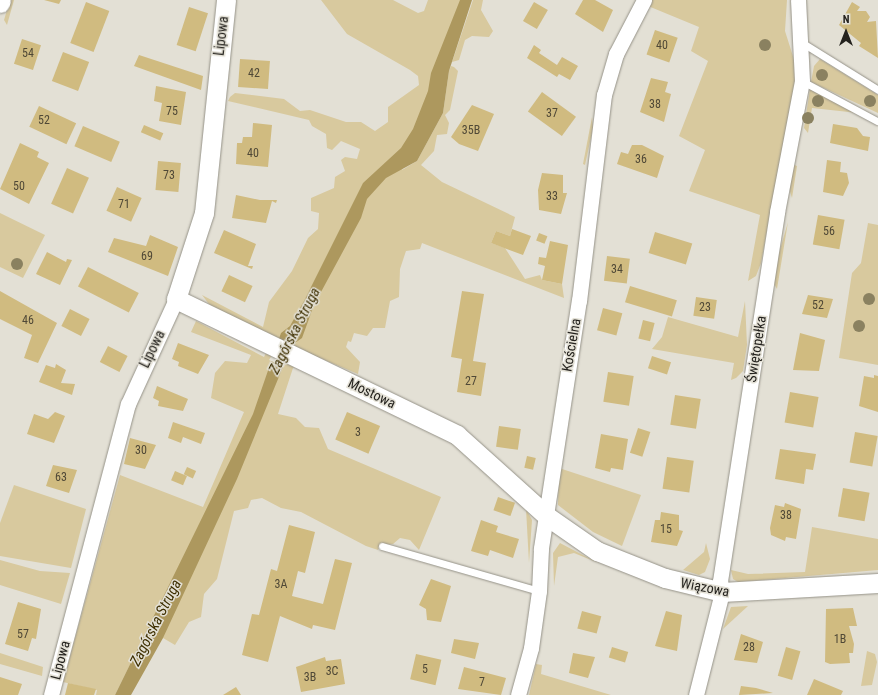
<!DOCTYPE html>
<meta charset="utf-8">
<style>
body{margin:0}
#map{position:relative;width:878px;height:695px;overflow:hidden;background:#e3e0d5;font-family:"Roboto Condensed",sans-serif}
div>[style]{position:absolute}
.green>*{inset:0;background:#d8c99e}
.water>*{inset:0;background:#ad985e}
.pier>*{inset:0;background:#e3e0d5}
.building>*{inset:0;background:#d0bb80;transform-origin:0 0}
.roads{filter:drop-shadow(0 0 1px #959288) drop-shadow(0 0 1px #959288)}
.service>*{height:7px;margin:-3.5px;padding:0 3.5px;transform-origin:3.5px;border-radius:3.5px;background:#fff}
.minor>*{height:15px;margin:-7.5px;padding:0 7.5px;transform-origin:7.5px;border-radius:7.5px;background:#fff}
.tertiary>*{height:19px;margin:-9.5px;padding:0 9.5px;transform-origin:9.5px;border-radius:9.5px;background:#fff}
.trees>*{width:12px;height:12px;margin:-6px;border-radius:50%;background:#8a8160}
span{translate:-50% -50%;white-space:nowrap;text-align:center;line-height:1.15;-webkit-text-stroke:3px #e3e0d5;paint-order:stroke}
.number-label{font-size:12px;color:#4f4836}
.number-label span{-webkit-text-stroke-width:0}
.street-label{font-size:14px;color:#24221e}
.water-label{font-size:15px;color:#3e2f00;font-style:italic}
.north{position:absolute;left:826px;top:12px;width:40px;height:40px;-webkit-text-stroke:3px #e3e0d5;paint-order:stroke;rotate:0deg;font-size:11px;font-weight:700;line-height:16px;text-align:center;color:#24221e}
.north::after{content:'';display:block;margin:auto;width:14px;height:18px;background:#24221e;clip-path:polygon(50% 0,100% 100%,50% 72%,0 100%)}
</style>
<div id="map">
<div class="green">
<div style="clip-path:polygon(10px 0,14px 0,7px 25px,4px 20px)"></div>
<div style="clip-path:polygon(321px 0,393px 0,418px 13px,424px 11px,428px 0,470px 0,402px 170px,417px 161px,443px 113px,449px 71px,451px 66px,454px 67px,458px 71px,450px 110px,445px 115px,449px 123px,447px 134px,437px 135px,434px 151px,421px 165px,442px 182px,515px 217px,510px 236px,496px 231px,491px 243px,505px 248px,525px 279px,540px 275px,542px 280px,562px 284px,564px 298px,422px 243px,420px 249px,406px 251px,400px 269px,399px 297px,390px 301px,385px 328px,373px 328px,367px 336px,354px 333px,351px 342px,348px 341px,346px 347px,360px 362px,358px 374px,315px 356px,293px 368px,278px 414px,296px 418px,305px 427px,319px 428px,328px 449px,441px 497px,419px 550px,410px 540px,400px 538px,393px 544px,380px 545px,378px 550px,366px 546px,301px 512px,281px 508px,262px 498px,251px 500px,248px 508px,234px 511px,217px 579px,204px 594px,201px 617px,189px 622px,175px 645px,163px 638px,147px 650px,140px 645px,115px 695px,96px 695px,97px 690px,63px 682px,120px 475px,203px 507px,244px 412px,211px 398px,215px 373px,225px 361px,247px 363px,251px 355px,191px 332px,196px 321px,264px 357px,273px 339px,212px 308px,202px 295px,263px 327px,269px 302px,292px 271px,308px 238px,318px 229px,319px 213px,311px 211px,311px 198px,334px 188px,335px 177px,345px 171px,341px 160px,345px 157px,357px 159px,360px 149px,341px 141px,332px 150px,327px 148px,326px 134px,312px 126px,309px 120px,228px 101px,230px 97px,235px 93px,284px 99px,300px 111px,310px 110px,346px 122px,361px 122px,375px 131px,388px 122px,388px 107px,419px 85px,418px 76px,410px 70px,347px 34px)"></div>
<div style="clip-path:polygon(473px 0,483px 0,481px 10px,493px 31px,489px 37px,472px 36px,465px 40px,459px 60px,452px 62px)"></div>
<div style="clip-path:polygon(648px 0,787px 0,785px 31px,797px 69px,761px 263px,756px 276px,748px 281px,760px 215px,689px 191px,705px 150px,679px 136px,708px 61px,691px 51px,699px 27px,648px 6px)"></div>
<div style="clip-path:polygon(820px 59px,878px 95px,878px 113px,811px 82px,814px 66px)"></div>
<div style="clip-path:polygon(810px 89px,858px 113px,812px 108px,808px 133px,804px 128px)"></div>
<div style="clip-path:polygon(592px 117px,593px 128px,585px 165px,583px 164px)"></div>
<div style="clip-path:polygon(792px 164px,797px 166px,792px 198px,787px 182px)"></div>
<div style="clip-path:polygon(0 213px,45px 235px,23px 278px,0 267px)"></div>
<div style="clip-path:polygon(788px 222px,777px 289px,773px 282px,775px 267px)"></div>
<div style="clip-path:polygon(868px 223px,878px 225px,878px 365px,839px 358px,852px 273px,861px 263px)"></div>
<div style="clip-path:polygon(745px 301px,747px 345px,743px 371px,736px 378px,731px 380px,734px 363px,652px 349px,662px 337px,668px 317px,738px 337px)"></div>
<div style="clip-path:polygon(559px 468px,641px 495px,622px 546px,593px 532px,558px 505px)"></div>
<div style="clip-path:polygon(14px 485px,86px 509px,71px 568px,0 556px,0 523px)"></div>
<div style="clip-path:polygon(526px 509px,532px 520px,529px 563px)"></div>
<div style="clip-path:polygon(812px 527px,878px 539px,878px 570px,738px 582px,733px 579px,731px 570px,748px 574px,805px 572px)"></div>
<div style="clip-path:polygon(560px 543px,596px 562px,574px 553px,558px 557px,554px 586px,553px 553px)"></div>
<div style="clip-path:polygon(706px 543px,710px 559px,705px 572px,699px 575px,683px 570px,704px 552px)"></div>
<div style="clip-path:polygon(0 560px,40px 571px,70px 573px,61px 604px,0 585px)"></div>
<div style="clip-path:polygon(748px 606px,723px 629px,731px 607px)"></div>
<div style="clip-path:polygon(867px 651px,875px 654px,877px 662px,872px 685px,861px 686px)"></div>
<div style="clip-path:polygon(0 653px,43px 667px,42px 676px,0 664px)"></div>
<div style="clip-path:polygon(536px 664px,542px 665px,541px 674px,611px 695px,529px 695px)"></div>
</div>
<div class="water">
<div style="clip-path:polygon(460px 0,472px 0,449px 71px,443px 113px,417px 161px,386px 178px,367px 199px,361px 218px,314px 305px,302px 338px,292px 345px,237px 479px,163px 638px,131px 695px,115px 695px,253px 414px,281px 333px,290px 326px,305px 299px,363px 183px,401px 148px,413px 129px,428px 91px,431px 73px)"></div>
</div>
<div class="pier">
<div style="clip-path:polygon(272px 355px,286px 361px,284px 367px,269px 360px)"></div>
</div>
<div class="building">
<div style="clip-path:polygon(44px 0,61px 0,59px 4px)"></div>
<div style="clip-path:polygon(583px 0,595px 0,613px 10px,603px 32px,575px 14px)"></div>
<div style="left:86px;top:2px;width:25px;height:44px;rotate:21deg"></div>
<div style="left:534px;top:2px;width:16px;height:22px;rotate:30deg"></div>
<div style="clip-path:polygon(852px 2px,860px 7px,857px 11px,866px 11px,870px 17px,867px 22px,876px 21px,878px 58px,859px 46px,861px 43px,839px 25px)"></div>
<div style="left:189px;top:7px;width:20px;height:40px;rotate:18deg"></div>
<div style="left:655px;top:30px;width:24px;height:26px;rotate:19deg"></div>
<div style="left:22px;top:39px;width:20px;height:26px;rotate:18deg"></div>
<div style="clip-path:polygon(534px 45px,541px 50px,539px 53px,557px 65px,562px 57px,578px 66px,570px 80px,559px 74px,557px 77px,527px 58px)"></div>
<div style="left:63px;top:52px;width:28px;height:31px;rotate:21deg"></div>
<div style="clip-path:polygon(139px 55px,203px 76px,201px 90px,134px 66px)"></div>
<div style="left:240px;top:59px;width:30px;height:28px;rotate:4deg"></div>
<div style="clip-path:polygon(651px 78px,668px 82px,665px 92px,671px 94px,664px 122px,640px 112px)"></div>
<div style="clip-path:polygon(156px 86px,186px 92px,181px 125px,159px 121px,162px 103px,154px 101px)"></div>
<div style="left:542px;top:92px;width:42px;height:24px;rotate:36deg"></div>
<div style="clip-path:polygon(472px 105px,494px 114px,478px 151px,459px 144px,451px 137px)"></div>
<div style="left:39px;top:106px;width:41px;height:23px;rotate:25deg"></div>
<div style="clip-path:polygon(253px 123px,272px 125px,268px 167px,236px 164px,237px 143px,242px 143px,243px 137px,252px 137px)"></div>
<div style="clip-path:polygon(833px 124px,857px 128px,863px 136px,870px 137px,868px 151px,830px 143px)"></div>
<div style="left:144px;top:125px;width:21px;height:8px;rotate:23deg"></div>
<div style="left:83px;top:126px;width:40px;height:22px;rotate:23deg"></div>
<div style="clip-path:polygon(20px 143px,39px 152px,37px 157px,49px 163px,29px 204px,0 189px)"></div>
<div style="clip-path:polygon(632px 145px,642px 145px,664px 156px,657px 178px,617px 164px,621px 152px,628px 154px)"></div>
<div style="clip-path:polygon(827px 160px,841px 162px,840px 172px,847px 173px,849px 183px,843px 196px,823px 192px)"></div>
<div style="left:158px;top:161px;width:23px;height:29px;rotate:5deg"></div>
<div style="left:67px;top:168px;width:24px;height:39px;rotate:24deg"></div>
<div style="clip-path:polygon(542px 173px,563px 175px,563px 193px,567px 193px,561px 214px,539px 210px,538px 190px)"></div>
<div style="left:117px;top:187px;width:27px;height:26px;rotate:24deg"></div>
<div style="clip-path:polygon(236px 195px,260px 200px,277px 200px,276px 203px,272px 201px,266px 223px,232px 218px)"></div>
<div style="left:818px;top:215px;width:27px;height:30px;rotate:10deg"></div>
<div style="clip-path:polygon(512px 229px,531px 236px,523px 255px,491px 243px,496px 231px,510px 236px)"></div>
<div style="clip-path:polygon(224px 230px,256px 244px,248px 266px,253px 266px,252px 269px,214px 253px)"></div>
<div style="left:655px;top:232px;width:39px;height:22px;rotate:17deg"></div>
<div style="left:539px;top:233px;width:9px;height:8px;rotate:21deg"></div>
<div style="clip-path:polygon(150px 235px,178px 247px,168px 276px,108px 252px,114px 238px,146px 246px)"></div>
<div style="clip-path:polygon(550px 241px,568px 245px,562px 284px,542px 280px,545px 266px,538px 264px,539px 257px,546px 258px)"></div>
<div style="clip-path:polygon(47px 252px,66px 262px,67px 259px,72px 260px,60px 285px,36px 274px)"></div>
<div style="left:607px;top:256px;width:23px;height:25px;rotate:7deg"></div>
<div style="left:88px;top:267px;width:57px;height:22px;rotate:27deg"></div>
<div style="left:229px;top:275px;width:26px;height:18px;rotate:25deg"></div>
<div style="left:630px;top:286px;width:49px;height:17px;rotate:17deg"></div>
<div style="clip-path:polygon(0 291px,57px 323px,38px 363px,24px 358px,32px 335px,0 319px)"></div>
<div style="clip-path:polygon(462px 291px,484px 294px,473px 361px,486px 363px,481px 396px,457px 392px,462px 359px,451px 357px)"></div>
<div style="clip-path:polygon(808px 295px,833px 299px,827px 318px,802px 314px)"></div>
<div style="left:696px;top:297px;width:21px;height:19px;rotate:8deg"></div>
<div style="left:603px;top:308px;width:20px;height:23px;rotate:15deg"></div>
<div style="left:70px;top:309px;width:22px;height:19px;rotate:27deg"></div>
<div style="left:643px;top:320px;width:12px;height:19px;rotate:14deg"></div>
<div style="clip-path:polygon(800px 333px,825px 340px,819px 371px,793px 370px)"></div>
<div style="clip-path:polygon(178px 343px,209px 355px,198px 374px,178px 366px,179px 362px,172px 359px)"></div>
<div style="left:108px;top:346px;width:22px;height:18px;rotate:27deg"></div>
<div style="left:652px;top:356px;width:20px;height:13px;rotate:18deg"></div>
<div style="clip-path:polygon(56px 364px,66px 370px,61px 383px,75px 384px,72px 395px,39px 382px,46px 365px,55px 368px)"></div>
<div style="left:608px;top:372px;width:26px;height:30px;rotate:9deg"></div>
<div style="clip-path:polygon(874px 375px,878px 376px,878px 412px,859px 406px,864px 376px,874px 378px)"></div>
<div style="clip-path:polygon(157px 386px,188px 399px,183px 411px,158px 406px,159px 401px,153px 398px)"></div>
<div style="left:790px;top:392px;width:29px;height:31px;rotate:10deg"></div>
<div style="left:675px;top:395px;width:26px;height:30px;rotate:9deg"></div>
<div style="clip-path:polygon(55px 412px,65px 416px,54px 443px,27px 434px,34px 414px,48px 419px)"></div>
<div style="left:347px;top:412px;width:36px;height:30px;rotate:23deg"></div>
<div style="clip-path:polygon(173px 422px,205px 433px,201px 444px,183px 437px,181px 443px,168px 438px)"></div>
<div style="left:499px;top:426px;width:22px;height:21px;rotate:8deg"></div>
<div style="left:638px;top:428px;width:13px;height:26px;rotate:18deg"></div>
<div style="left:855px;top:432px;width:23px;height:31px;rotate:10deg"></div>
<div style="clip-path:polygon(601px 434px,628px 439px,623px 470px,611px 468px,610px 472px,595px 468px)"></div>
<div style="clip-path:polygon(130px 438px,156px 445px,145px 469px,124px 464px)"></div>
<div style="clip-path:polygon(780px 449px,816px 454px,813px 470px,806px 469px,804px 484px,775px 479px)"></div>
<div style="left:527px;top:456px;width:9px;height:12px;rotate:13deg"></div>
<div style="left:667px;top:457px;width:27px;height:32px;rotate:8deg"></div>
<div style="clip-path:polygon(53px 465px,77px 470px,69px 493px,46px 486px)"></div>
<div style="left:187px;top:467px;width:10px;height:8px;rotate:24deg"></div>
<div style="left:175px;top:471px;width:13px;height:10px;rotate:23deg"></div>
<div style="left:843px;top:488px;width:27px;height:29px;rotate:10deg"></div>
<div style="left:498px;top:497px;width:18px;height:14px;rotate:19deg"></div>
<div style="clip-path:polygon(785px 503px,801px 509px,796px 539px,786px 537px,785px 541px,771px 535px,770px 528px,775px 505px,784px 507px)"></div>
<div style="clip-path:polygon(661px 512px,679px 515px,679px 530px,683px 531px,677px 546px,651px 542px,655px 520px,660px 520px)"></div>
<div style="clip-path:polygon(481px 520px,498px 526px,496px 532px,519px 539px,513px 558px,490px 550px,488px 556px,471px 551px)"></div>
<div style="clip-path:polygon(289px 525px,315px 532px,305px 573px,298px 571px,292px 596px,323px 604px,335px 559px,352px 563px,335px 630px,313px 625px,312px 629px,280px 616px,268px 662px,242px 655px,252px 614px,259px 615px,271px 569px,277px 571px)"></div>
<div style="clip-path:polygon(431px 579px,451px 586px,441px 622px,427px 620px,426px 609px,419px 605px)"></div>
<div style="clip-path:polygon(18px 602px,41px 609px,36px 639px,32px 638px,28px 651px,5px 644px)"></div>
<div style="clip-path:polygon(853px 608px,857px 626px,849px 626px,854px 644px,853px 653px,849px 653px,850px 663px,830px 664px,825px 662px,826px 609px)"></div>
<div style="left:582px;top:611px;width:20px;height:18px;rotate:15deg"></div>
<div style="clip-path:polygon(666px 611px,682px 615px,677px 651px,655px 646px)"></div>
<div style="clip-path:polygon(741px 634px,763px 642px,757px 663px,734px 660px)"></div>
<div style="clip-path:polygon(454px 639px,479px 643px,475px 659px,451px 653px)"></div>
<div style="left:612px;top:647px;width:17px;height:11px;rotate:17deg"></div>
<div style="left:786px;top:647px;width:15px;height:30px;rotate:16deg"></div>
<div style="clip-path:polygon(573px 653px,595px 657px,588px 678px,569px 673px)"></div>
<div style="left:416px;top:654px;width:26px;height:26px;rotate:13deg"></div>
<div style="clip-path:polygon(325px 657px,326px 661px,341px 659px,345px 684px,301px 692px,296px 667px)"></div>
<div style="clip-path:polygon(464px 667px,506px 678px,501px 695px,458px 689px)"></div>
<div style="clip-path:polygon(0 677px,22px 684px,18px 695px,0 695px)"></div>
<div style="clip-path:polygon(814px 679px,843px 691px,841px 695px,807px 695px)"></div>
<div style="clip-path:polygon(68px 683px,96px 689px,94px 695px,65px 695px)"></div>
<div style="clip-path:polygon(741px 686px,756px 688px,773px 693px,739px 695px)"></div>
<div style="clip-path:polygon(236px 687px,241px 695px,223px 695px)"></div>
</div>
<div class="roads">
<div class="service">
<div style="left:801px;top:42px;width:91px;rotate:31.9deg"></div>
<div style="left:802px;top:81px;width:85px;rotate:28.1deg"></div>
<div style="left:382px;top:546px;width:163px;rotate:16deg"></div>
</div>
<div class="minor">
<div style="left:51px;top:695px;width:301px;rotate:-75.2deg"></div>
<div style="left:128px;top:404px;width:115px;rotate:-65.4deg"></div>
<div style="left:518px;top:695px;width:49px;rotate:-74.5deg"></div>
<div style="left:531px;top:648px;width:58px;rotate:-82deg"></div>
<div style="left:539px;top:591px;width:43px;rotate:-87.3deg"></div>
<div style="left:541px;top:548px;width:250px;rotate:-81.3deg"></div>
<div style="left:579px;top:301px;width:208px;rotate:-83.1deg"></div>
<div style="left:604px;top:95px;width:43px;rotate:-73.7deg"></div>
<div style="left:616px;top:54px;width:61px;rotate:-62.6deg"></div>
<div style="left:696px;top:695px;width:106px;rotate:-75.8deg"></div>
<div style="left:722px;top:592px;width:11px;rotate:-100deg"></div>
<div style="left:720px;top:581px;width:373px;rotate:-81.2deg"></div>
<div style="left:777px;top:212px;width:133px;rotate:-79.2deg"></div>
<div style="left:802px;top:81px;width:81px;rotate:-92.8deg"></div>
</div>
<div class="tertiary">
<div style="left:226px;top:0;width:214px;rotate:95.9deg"></div>
<div style="left:204px;top:213px;width:90px;rotate:108deg"></div>
<div style="left:176px;top:299px;width:312px;rotate:25.8deg"></div>
<div style="left:457px;top:435px;width:122px;rotate:42deg"></div>
<div style="left:548px;top:517px;width:60px;rotate:34.8deg"></div>
<div style="left:597px;top:551px;width:73px;rotate:21.7deg"></div>
<div style="left:665px;top:578px;width:59px;rotate:13.8deg"></div>
<div style="left:722px;top:592px;width:156px;rotate:-3.3deg"></div>
<div style="left:0;top:3px;width:3px;rotate:-72deg"></div>
</div>
</div>
<div class="trees">
<div style="left:765px;top:45px"></div>
<div style="left:822px;top:75px"></div>
<div style="left:818px;top:101px"></div>
<div style="left:870px;top:101px"></div>
<div style="left:808px;top:118px"></div>
<div style="left:17px;top:264px"></div>
<div style="left:869px;top:299px"></div>
<div style="left:859px;top:326px"></div>
</div>
<div class="number-label">
<span style="left:662px;top:46px">40</span>
<span style="left:28px;top:54px">54</span>
<span style="left:254px;top:74px">42</span>
<span style="left:655px;top:105px">38</span>
<span style="left:172px;top:112px">75</span>
<span style="left:552px;top:114px">37</span>
<span style="left:44px;top:121px">52</span>
<span style="left:471px;top:131px">35B</span>
<span style="left:253px;top:154px">40</span>
<span style="left:641px;top:160px">36</span>
<span style="left:169px;top:176px">73</span>
<span style="left:19px;top:187px">50</span>
<span style="left:552px;top:197px">33</span>
<span style="left:124px;top:205px">71</span>
<span style="left:829px;top:232px">56</span>
<span style="left:147px;top:257px">69</span>
<span style="left:617px;top:270px">34</span>
<span style="left:818px;top:306px">52</span>
<span style="left:705px;top:308px">23</span>
<span style="left:28px;top:321px">46</span>
<span style="left:471px;top:382px">27</span>
<span style="left:358px;top:433px">3</span>
<span style="left:141px;top:451px">30</span>
<span style="left:61px;top:478px">63</span>
<span style="left:786px;top:516px">38</span>
<span style="left:666px;top:530px">15</span>
<span style="left:281px;top:585px">3A</span>
<span style="left:23px;top:635px">57</span>
<span style="left:840px;top:640px">1B</span>
<span style="left:749px;top:648px">28</span>
<span style="left:425px;top:670px">5</span>
<span style="left:332px;top:672px">3C</span>
<span style="left:310px;top:678px">3B</span>
<span style="left:482px;top:683px">7</span>
</div>
<div class="street-label">
<span style="left:221px;top:36px;rotate:-83deg">Lipowa</span>
<span style="left:571px;top:345px;rotate:-80deg">Kościelna</span>
<span style="left:152px;top:349px;rotate:-64deg">Lipowa</span>
<span style="left:756px;top:349px;rotate:-81deg">Świętopełka</span>
<span style="left:372px;top:393px;rotate:26deg">Mostowa</span>
<span style="left:705px;top:587px;rotate:11deg">Wiązowa</span>
<span style="left:60px;top:660px;rotate:-75deg">Lipowa</span>
</div>
<div class="water-label">
<span style="left:295px;top:331px;rotate:-63deg">Zagórska Struga</span>
<span style="left:156px;top:623px;rotate:-63deg">Zagórska Struga</span>
</div>
<div class="north">N</div>
</div>
